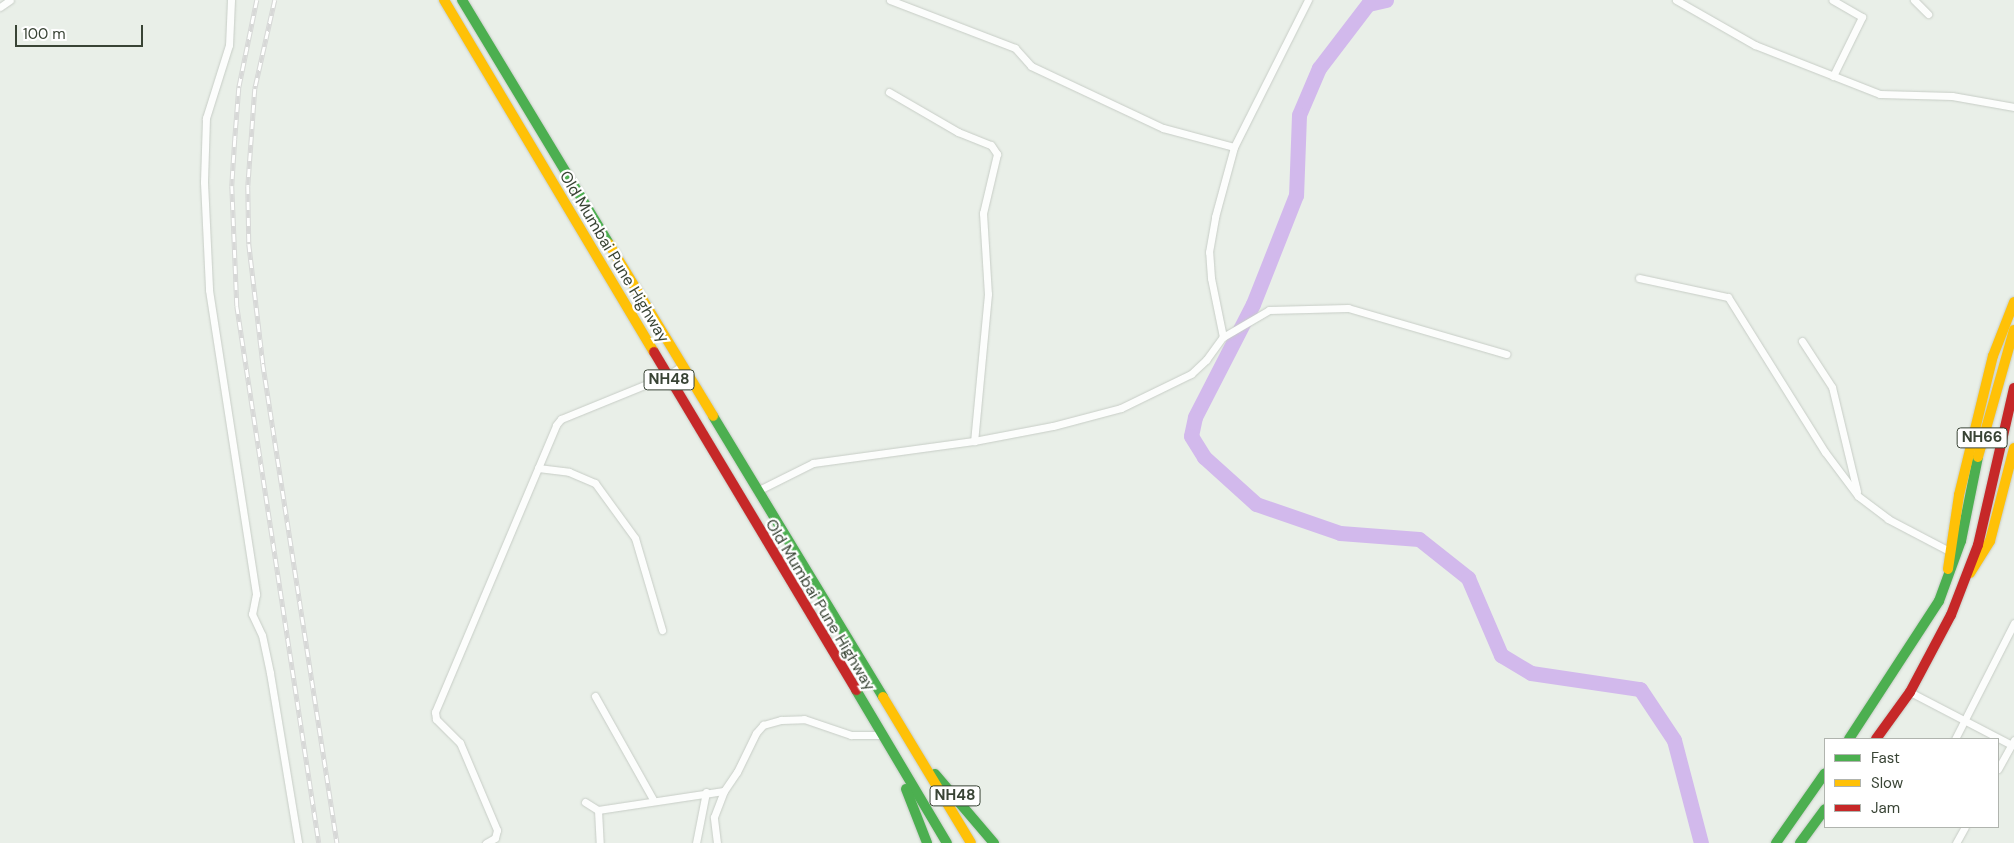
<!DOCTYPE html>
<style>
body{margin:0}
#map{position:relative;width:2014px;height:843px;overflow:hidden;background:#e9efe8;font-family:"DM Sans",sans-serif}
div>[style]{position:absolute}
.river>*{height:15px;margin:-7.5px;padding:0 7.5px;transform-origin:7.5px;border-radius:7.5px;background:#d2b9ec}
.roads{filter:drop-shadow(0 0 1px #c7cdc6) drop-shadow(0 0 1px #c7cdc6)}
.street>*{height:7px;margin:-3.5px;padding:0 3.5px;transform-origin:3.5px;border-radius:3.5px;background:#fcfdfc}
.fast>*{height:10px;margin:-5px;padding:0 5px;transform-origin:5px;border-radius:5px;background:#4caf50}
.slow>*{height:10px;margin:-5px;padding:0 5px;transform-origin:5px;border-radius:5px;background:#ffc107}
.jam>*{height:10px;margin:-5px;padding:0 5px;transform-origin:5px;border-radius:5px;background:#c62828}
.rail>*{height:4.5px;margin-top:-2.25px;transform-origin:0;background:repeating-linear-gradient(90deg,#fff 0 8px,#d7d8d7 0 16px);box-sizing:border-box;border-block:1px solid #d7d8d7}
span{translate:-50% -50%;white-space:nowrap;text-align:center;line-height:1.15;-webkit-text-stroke:4.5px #fff;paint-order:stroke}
.shield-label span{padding:1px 4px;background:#fff;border:1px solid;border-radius:4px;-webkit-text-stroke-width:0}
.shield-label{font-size:15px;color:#394435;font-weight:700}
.street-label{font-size:16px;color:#394435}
.legend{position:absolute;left:1824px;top:738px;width:175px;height:90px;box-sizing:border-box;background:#fff;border:1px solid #b0b4ae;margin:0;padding:6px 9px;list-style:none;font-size:15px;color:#394435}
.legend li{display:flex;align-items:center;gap:10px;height:25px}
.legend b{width:25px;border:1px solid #b0b4ae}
.scale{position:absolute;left:15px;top:25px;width:128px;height:22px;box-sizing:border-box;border:2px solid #394435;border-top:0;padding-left:6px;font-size:15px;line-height:18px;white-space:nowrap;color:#394435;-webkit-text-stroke:4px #fff;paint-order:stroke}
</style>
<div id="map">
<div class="river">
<div style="left:1386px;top:0;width:18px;rotate:167deg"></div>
<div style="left:1368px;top:4px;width:81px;rotate:127.4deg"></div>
<div style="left:1319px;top:68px;width:51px;rotate:113.1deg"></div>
<div style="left:1299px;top:115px;width:80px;rotate:92.1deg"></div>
<div style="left:1296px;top:195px;width:117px;rotate:111.5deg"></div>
<div style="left:1253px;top:304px;width:127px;rotate:117.2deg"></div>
<div style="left:1195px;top:417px;width:19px;rotate:102deg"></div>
<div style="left:1191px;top:436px;width:25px;rotate:58deg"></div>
<div style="left:1204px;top:457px;width:70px;rotate:42.1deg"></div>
<div style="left:1256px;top:504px;width:89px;rotate:19deg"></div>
<div style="left:1340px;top:533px;width:79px;rotate:4.3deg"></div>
<div style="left:1419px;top:539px;width:63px;rotate:38.5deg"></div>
<div style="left:1468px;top:578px;width:84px;rotate:66.8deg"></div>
<div style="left:1501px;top:655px;width:35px;rotate:31deg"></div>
<div style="left:1531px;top:673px;width:110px;rotate:8.4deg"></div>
<div style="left:1640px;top:689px;width:61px;rotate:56.3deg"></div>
<div style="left:1674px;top:740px;width:106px;rotate:75.3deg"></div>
</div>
<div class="roads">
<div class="street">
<div style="left:231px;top:0;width:45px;rotate:92.5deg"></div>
<div style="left:229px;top:45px;width:77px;rotate:107.5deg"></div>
<div style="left:206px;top:118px;width:64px;rotate:91.8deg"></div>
<div style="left:204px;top:182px;width:108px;rotate:87.3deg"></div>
<div style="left:209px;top:290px;width:308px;rotate:81.2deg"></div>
<div style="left:256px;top:594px;width:20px;rotate:101deg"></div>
<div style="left:252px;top:614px;width:23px;rotate:65deg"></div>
<div style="left:262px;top:635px;width:39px;rotate:78deg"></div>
<div style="left:270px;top:673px;width:172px;rotate:80.6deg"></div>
<div style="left:890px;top:0;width:134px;rotate:21deg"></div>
<div style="left:1015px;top:48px;width:24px;rotate:48deg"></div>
<div style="left:1031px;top:66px;width:146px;rotate:25.2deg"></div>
<div style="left:1163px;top:128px;width:73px;rotate:15deg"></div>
<div style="left:1676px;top:0;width:91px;rotate:29.7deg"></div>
<div style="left:1755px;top:45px;width:134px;rotate:21.4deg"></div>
<div style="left:1880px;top:94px;width:72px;rotate:1.6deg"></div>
<div style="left:1952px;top:96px;width:63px;rotate:10.1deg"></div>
<div style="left:1914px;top:0;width:20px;rotate:45deg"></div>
<div style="left:0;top:7px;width:12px;rotate:-35deg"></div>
<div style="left:1833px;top:76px;width:66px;rotate:-63.8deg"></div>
<div style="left:1862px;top:17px;width:34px;rotate:-150deg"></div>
<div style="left:889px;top:92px;width:80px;rotate:30.1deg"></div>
<div style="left:958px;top:132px;width:35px;rotate:22deg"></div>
<div style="left:991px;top:145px;width:11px;rotate:56deg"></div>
<div style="left:997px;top:154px;width:61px;rotate:103.3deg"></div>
<div style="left:983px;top:213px;width:81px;rotate:86.5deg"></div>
<div style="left:988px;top:294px;width:148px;rotate:95.4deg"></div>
<div style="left:1639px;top:278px;width:91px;rotate:12.1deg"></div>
<div style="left:1728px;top:297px;width:183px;rotate:58deg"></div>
<div style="left:1825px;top:452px;width:55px;rotate:53.1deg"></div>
<div style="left:1858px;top:496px;width:38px;rotate:37deg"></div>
<div style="left:1888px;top:519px;width:69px;rotate:27.7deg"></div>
<div style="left:1223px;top:337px;width:53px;rotate:-30.4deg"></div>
<div style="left:1269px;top:310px;width:79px;rotate:-1.5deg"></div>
<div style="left:1348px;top:308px;width:165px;rotate:16.2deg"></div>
<div style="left:1802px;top:341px;width:55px;rotate:56.9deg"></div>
<div style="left:1832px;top:387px;width:107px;rotate:76.5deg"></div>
<div style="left:538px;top:468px;width:31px;rotate:7deg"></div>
<div style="left:569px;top:472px;width:28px;rotate:23deg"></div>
<div style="left:595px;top:483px;width:68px;rotate:54deg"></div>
<div style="left:635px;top:538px;width:96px;rotate:73.6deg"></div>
<div style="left:757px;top:491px;width:63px;rotate:-26.6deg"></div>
<div style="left:813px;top:463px;width:162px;rotate:-7.8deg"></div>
<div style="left:974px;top:441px;width:80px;rotate:-10.8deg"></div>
<div style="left:1053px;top:426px;width:70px;rotate:-14.8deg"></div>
<div style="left:1121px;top:408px;width:78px;rotate:-25.9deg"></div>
<div style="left:1191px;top:374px;width:21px;rotate:-43deg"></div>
<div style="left:1206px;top:360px;width:29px;rotate:-54deg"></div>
<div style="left:1223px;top:337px;width:60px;rotate:-101.5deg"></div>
<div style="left:1211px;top:278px;width:26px;rotate:-94deg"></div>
<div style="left:1209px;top:252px;width:36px;rotate:-80deg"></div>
<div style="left:1215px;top:217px;width:73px;rotate:-74.8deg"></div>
<div style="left:1234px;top:147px;width:165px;rotate:-63.3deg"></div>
<div style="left:1910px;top:692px;width:115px;rotate:27.5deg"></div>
<div style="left:595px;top:696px;width:120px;rotate:60.7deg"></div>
<div style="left:1955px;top:739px;width:130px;rotate:-63deg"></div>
<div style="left:1998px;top:769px;width:33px;rotate:-61deg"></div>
<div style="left:585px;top:802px;width:15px;rotate:32deg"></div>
<div style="left:598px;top:810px;width:127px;rotate:-8.6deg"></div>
<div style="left:598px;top:810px;width:33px;rotate:87deg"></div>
<div style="left:486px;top:843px;width:10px;rotate:-29deg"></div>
<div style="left:495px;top:838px;width:8px;rotate:-76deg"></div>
<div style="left:497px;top:830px;width:95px;rotate:-113deg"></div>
<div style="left:460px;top:743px;width:34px;rotate:-135deg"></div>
<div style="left:436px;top:719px;width:7px;rotate:-98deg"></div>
<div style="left:435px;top:712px;width:311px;rotate:-67.1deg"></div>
<div style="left:556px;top:425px;width:8px;rotate:-50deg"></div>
<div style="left:561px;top:419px;width:114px;rotate:-22.1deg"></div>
<div style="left:667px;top:376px;width:18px;rotate:-34deg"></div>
<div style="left:696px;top:843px;width:52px;rotate:-78.9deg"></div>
<div style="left:717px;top:843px;width:26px;rotate:-97deg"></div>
<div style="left:714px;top:817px;width:28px;rotate:-69deg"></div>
<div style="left:724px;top:791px;width:23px;rotate:-56deg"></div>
<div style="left:737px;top:772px;width:43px;rotate:-64deg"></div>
<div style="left:756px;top:733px;width:11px;rotate:-49deg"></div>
<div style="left:763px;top:725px;width:19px;rotate:-16deg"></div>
<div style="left:781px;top:720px;width:23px;rotate:-2deg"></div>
<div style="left:804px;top:719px;width:50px;rotate:18.8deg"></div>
<div style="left:851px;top:735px;width:29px"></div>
<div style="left:1956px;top:843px;width:18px;rotate:-61deg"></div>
</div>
<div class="fast">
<div style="left:462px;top:0;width:285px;rotate:58.9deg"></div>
<div style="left:713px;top:416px;width:328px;rotate:58.8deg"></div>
<div style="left:856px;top:690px;width:178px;rotate:59.3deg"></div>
<div style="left:1849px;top:739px;width:165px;rotate:-56.9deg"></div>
<div style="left:1939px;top:601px;width:64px;rotate:-69.9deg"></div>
<div style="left:1961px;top:541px;width:86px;rotate:-78.6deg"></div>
<div style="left:935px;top:774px;width:91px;rotate:49.5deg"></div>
<div style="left:906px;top:789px;width:58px;rotate:68.7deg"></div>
<div style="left:1776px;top:843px;width:85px;rotate:-55deg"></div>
<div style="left:1800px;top:843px;width:42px;rotate:-53.7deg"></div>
</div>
<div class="slow">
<div style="left:444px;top:0;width:410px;rotate:59.2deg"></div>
<div style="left:609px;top:244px;width:201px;rotate:58.8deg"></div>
<div style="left:1978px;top:457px;width:132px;rotate:-74.2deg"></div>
<div style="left:1948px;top:569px;width:75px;rotate:-81.5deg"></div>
<div style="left:1959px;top:495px;width:143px;rotate:-76.3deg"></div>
<div style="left:1993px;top:356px;width:58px;rotate:-68.7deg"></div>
<div style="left:1970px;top:573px;width:38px;rotate:-58deg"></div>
<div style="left:1990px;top:541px;width:96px;rotate:-75.5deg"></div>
<div style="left:883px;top:697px;width:170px;rotate:58.9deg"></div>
</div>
<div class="jam">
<div style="left:654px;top:352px;width:394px;rotate:59.1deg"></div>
<div style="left:1876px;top:739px;width:58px;rotate:-54.1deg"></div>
<div style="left:1910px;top:692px;width:87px;rotate:-62deg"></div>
<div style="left:1951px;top:615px;width:75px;rotate:-68.9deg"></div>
<div style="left:1978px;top:545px;width:161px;rotate:-77.1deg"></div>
</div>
</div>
<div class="rail">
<div style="left:257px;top:0;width:90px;rotate:101.6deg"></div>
<div style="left:239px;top:88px;width:51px;rotate:94.5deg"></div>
<div style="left:235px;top:139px;width:47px;rotate:93.7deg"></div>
<div style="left:232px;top:186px;width:120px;rotate:87.6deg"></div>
<div style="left:237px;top:306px;width:543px;rotate:81.32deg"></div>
<div style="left:275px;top:0;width:91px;rotate:102.7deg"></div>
<div style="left:255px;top:89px;width:97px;rotate:94.1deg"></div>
<div style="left:248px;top:186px;width:58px;rotate:89deg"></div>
<div style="left:249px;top:244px;width:121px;rotate:83.3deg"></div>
<div style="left:263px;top:364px;width:485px;rotate:81.2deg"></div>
</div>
<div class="shield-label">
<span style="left:669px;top:380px">NH48</span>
<span style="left:1982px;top:438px">NH66</span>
<span style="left:955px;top:796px">NH48</span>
</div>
<div class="street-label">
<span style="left:614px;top:257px;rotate:59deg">Old Mumbai Pune Highway</span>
<span style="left:820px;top:605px;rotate:59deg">Old Mumbai Pune Highway</span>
</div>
<ul class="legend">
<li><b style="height:6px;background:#4caf50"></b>Fast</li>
<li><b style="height:6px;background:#ffc107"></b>Slow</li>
<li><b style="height:6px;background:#c62828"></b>Jam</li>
</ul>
<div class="scale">100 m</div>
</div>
